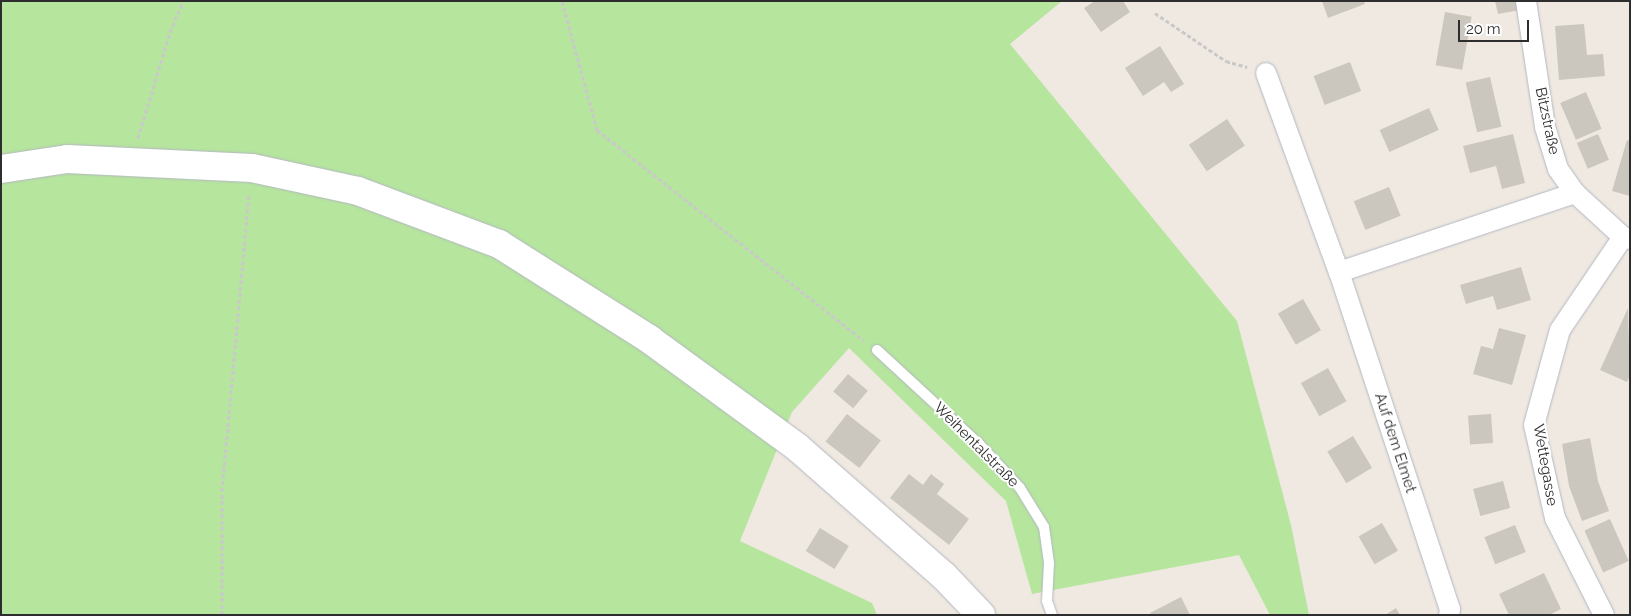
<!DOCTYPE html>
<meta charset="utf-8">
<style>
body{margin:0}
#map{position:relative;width:1631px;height:616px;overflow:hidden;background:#efe9e1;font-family:Raleway,sans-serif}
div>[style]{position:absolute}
.green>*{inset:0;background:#b6e59e}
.building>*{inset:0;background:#cbc7bf;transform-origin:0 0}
.path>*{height:3px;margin-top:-1.5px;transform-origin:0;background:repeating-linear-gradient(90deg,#c9c9c9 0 4px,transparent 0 6.5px)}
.roads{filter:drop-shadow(0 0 1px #b4b7c1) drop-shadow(0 0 1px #b4b7c1)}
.lane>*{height:10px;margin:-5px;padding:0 5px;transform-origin:5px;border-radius:5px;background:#fff}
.street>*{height:20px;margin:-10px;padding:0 10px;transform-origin:10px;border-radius:10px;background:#fff}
.secondary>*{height:28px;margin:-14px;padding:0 14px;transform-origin:14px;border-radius:14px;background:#fff}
span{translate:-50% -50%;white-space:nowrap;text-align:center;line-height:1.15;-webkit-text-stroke:4px #fff;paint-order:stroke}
.street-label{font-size:15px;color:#2e2e2e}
.frame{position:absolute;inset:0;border:2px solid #2e2e2e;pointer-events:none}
.scale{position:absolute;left:1458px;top:20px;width:71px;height:22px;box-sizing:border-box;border:2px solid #2e2e2e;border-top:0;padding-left:6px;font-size:15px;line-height:18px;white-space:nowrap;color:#2e2e2e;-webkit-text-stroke:4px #fff;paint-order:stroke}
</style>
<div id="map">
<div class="green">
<div style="clip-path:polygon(1px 1px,1062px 1px,1010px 44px,1237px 321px,1291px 525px,1309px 615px,1270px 615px,1239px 555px,1032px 594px,1006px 501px,849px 348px,792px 412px,740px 541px,872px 603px,877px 615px,1px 615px)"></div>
</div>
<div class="building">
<div style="clip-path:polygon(1095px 1px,1123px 1px,1130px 12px,1101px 32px,1084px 8px)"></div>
<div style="clip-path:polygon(1322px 1px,1364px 1px,1365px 4px,1328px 18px)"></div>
<div style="clip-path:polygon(1495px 1px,1518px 1px,1520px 10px,1498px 14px)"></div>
<div style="left:1445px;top:12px;width:27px;height:54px;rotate:10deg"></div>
<div style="clip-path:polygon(1584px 24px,1587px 55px,1603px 54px,1605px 76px,1559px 80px,1555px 26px)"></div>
<div style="clip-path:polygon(1160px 46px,1184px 84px,1171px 92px,1164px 82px,1143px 96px,1125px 68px)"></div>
<div style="left:1350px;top:62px;width:31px;height:39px;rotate:69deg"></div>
<div style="left:1490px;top:77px;width:51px;height:25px;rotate:77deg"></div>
<div style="left:1586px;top:92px;width:40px;height:28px;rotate:67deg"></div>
<div style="left:1429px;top:108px;width:24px;height:54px;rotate:66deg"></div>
<div style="left:1227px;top:119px;width:32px;height:46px;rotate:56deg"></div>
<div style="clip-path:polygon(1513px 134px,1525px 183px,1502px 189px,1496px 166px,1470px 173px,1463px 146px)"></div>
<div style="left:1598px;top:134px;width:28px;height:23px;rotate:67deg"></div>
<div style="clip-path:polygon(1627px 140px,1630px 141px,1630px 196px,1612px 191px)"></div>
<div style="left:1389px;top:187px;width:31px;height:38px;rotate:68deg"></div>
<div style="clip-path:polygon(1521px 267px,1531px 300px,1497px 310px,1493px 296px,1466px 304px,1460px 285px)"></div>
<div style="left:1303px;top:299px;width:36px;height:29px;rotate:60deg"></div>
<div style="clip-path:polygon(1628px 308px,1630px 376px,1627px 382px,1600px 370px)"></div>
<div style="clip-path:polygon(1499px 328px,1526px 335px,1512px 385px,1473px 374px,1481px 346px,1493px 349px)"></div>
<div style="left:1328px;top:368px;width:38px;height:31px;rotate:61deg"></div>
<div style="left:848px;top:374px;width:26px;height:23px;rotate:40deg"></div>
<div style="left:847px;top:414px;width:43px;height:35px;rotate:38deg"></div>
<div style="left:1491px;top:414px;width:29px;height:23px;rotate:86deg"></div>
<div style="left:1353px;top:436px;width:37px;height:30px;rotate:59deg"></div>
<div style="clip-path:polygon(1590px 438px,1598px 481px,1609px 511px,1582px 521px,1569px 486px,1562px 444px)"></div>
<div style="clip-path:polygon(909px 474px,923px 485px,931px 474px,944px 484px,937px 494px,969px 519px,949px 545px,890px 498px)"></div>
<div style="left:1503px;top:481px;width:28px;height:31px;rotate:75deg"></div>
<div style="left:1610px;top:519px;width:46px;height:28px;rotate:66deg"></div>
<div style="left:1382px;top:523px;width:32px;height:27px;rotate:60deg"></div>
<div style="left:1515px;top:525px;width:29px;height:33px;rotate:68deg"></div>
<div style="left:820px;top:528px;width:34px;height:27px;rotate:32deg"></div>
<div style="clip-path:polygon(1544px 573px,1561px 609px,1549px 615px,1509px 615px,1499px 594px)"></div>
<div style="clip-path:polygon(1181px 597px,1190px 615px,1151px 615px,1150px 613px)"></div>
<div style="clip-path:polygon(1396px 608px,1400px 615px,1385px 615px)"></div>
</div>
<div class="path">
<div style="left:562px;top:1px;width:134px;rotate:74.8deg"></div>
<div style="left:597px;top:130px;width:340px;rotate:38.3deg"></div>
<div style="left:1155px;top:13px;width:86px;rotate:34.1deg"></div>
<div style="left:1226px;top:61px;width:22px;rotate:16deg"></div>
<div style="left:138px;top:138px;width:111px;rotate:-73.2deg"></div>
<div style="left:170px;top:32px;width:34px;rotate:-67deg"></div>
<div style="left:222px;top:615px;width:124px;rotate:-90deg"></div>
<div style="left:222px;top:491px;width:298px;rotate:-84.8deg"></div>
</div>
<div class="roads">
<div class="lane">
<div style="left:877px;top:350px;width:139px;rotate:42.7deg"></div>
<div style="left:979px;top:444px;width:60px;rotate:47deg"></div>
<div style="left:1020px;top:488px;width:46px;rotate:58.4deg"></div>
<div style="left:1044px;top:527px;width:36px;rotate:82deg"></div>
<div style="left:1049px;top:563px;width:38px;rotate:93deg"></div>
<div style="left:1047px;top:601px;width:15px;rotate:70deg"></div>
</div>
<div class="street">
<div style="left:1526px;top:1px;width:127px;rotate:81.4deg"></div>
<div style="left:1545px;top:127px;width:44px;rotate:72.8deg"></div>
<div style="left:1558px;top:169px;width:29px;rotate:55deg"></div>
<div style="left:1575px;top:193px;width:65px;rotate:42.5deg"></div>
<div style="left:1623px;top:237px;width:7px;rotate:16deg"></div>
<div style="left:1266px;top:73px;width:212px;rotate:69.9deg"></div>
<div style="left:1339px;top:272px;width:355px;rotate:71.8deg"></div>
<div style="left:1450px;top:609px;width:6px;rotate:99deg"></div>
<div style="left:1339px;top:272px;width:249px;rotate:-18.5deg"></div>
<div style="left:1604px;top:615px;width:109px;rotate:-116.8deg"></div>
<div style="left:1555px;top:518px;width:95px;rotate:-102.7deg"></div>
<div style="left:1534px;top:425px;width:98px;rotate:-74.7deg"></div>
<div style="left:1560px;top:330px;width:112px;rotate:-55.9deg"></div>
</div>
<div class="secondary">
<div style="left:1px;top:169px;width:67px;rotate:-8.6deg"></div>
<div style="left:67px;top:159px;width:185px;rotate:2.8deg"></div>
<div style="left:252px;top:168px;width:108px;rotate:12.2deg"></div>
<div style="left:358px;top:191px;width:151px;rotate:20.6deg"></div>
<div style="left:499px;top:244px;width:178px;rotate:32.3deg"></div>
<div style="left:649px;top:339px;width:183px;rotate:36.1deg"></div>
<div style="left:797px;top:447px;width:196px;rotate:41.3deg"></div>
<div style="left:944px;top:576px;width:54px;rotate:46.5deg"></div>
</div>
</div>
<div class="street-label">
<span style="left:1547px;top:121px;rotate:78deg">Bitzstraße</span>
<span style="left:1395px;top:443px;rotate:72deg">Auf dem Elmet</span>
<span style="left:976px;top:445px;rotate:45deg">Weihentalstraße</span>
<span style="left:1545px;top:465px;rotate:80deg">Wettegasse</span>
</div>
<div class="frame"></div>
<div class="scale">20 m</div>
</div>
